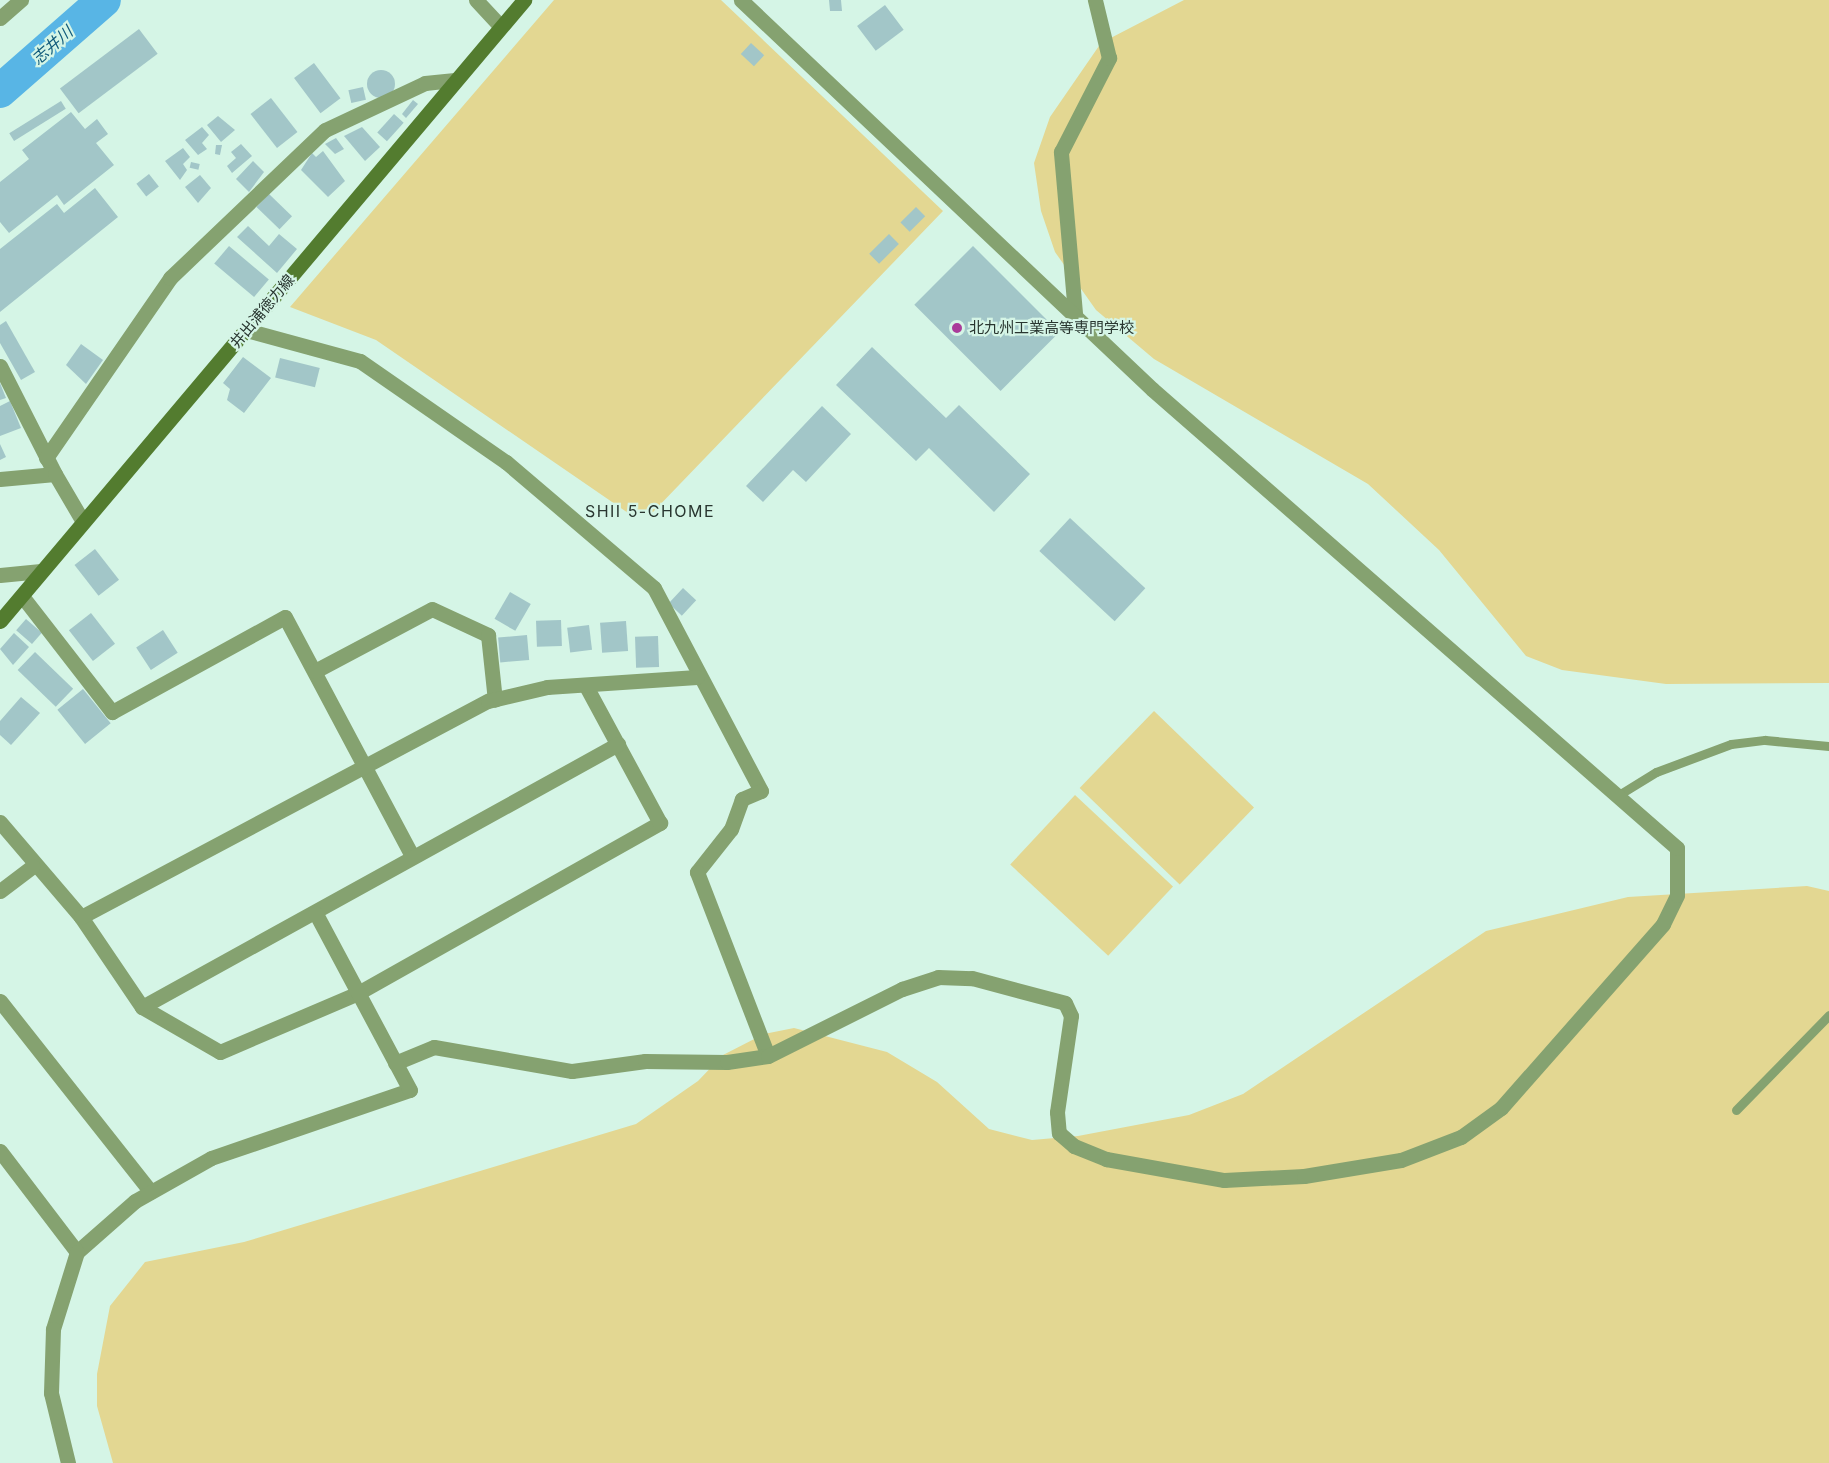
<!DOCTYPE html>
<meta charset="utf-8">
<style>
body{margin:0}
#map{position:relative;width:1829px;height:1463px;overflow:hidden;background:#d5f5e6;font-family:Inter,"Noto Sans JP",sans-serif}
div>[style]{position:absolute}
.green>*{inset:0;background:#e3d792;transform-origin:0 0}
.river>*{height:34px;margin:-17px;padding:0 17px;transform-origin:17px;border-radius:17px;background:#58b5e5}
.building>*{inset:0;background:#a2c6c8;transform-origin:0 0}
.round{border-radius:50%}
.service>*{height:9px;margin:-4.5px;padding:0 4.5px;transform-origin:4.5px;border-radius:4.5px;background:#85a270}
.minor>*{height:15px;margin:-7.5px;padding:0 7.5px;transform-origin:7.5px;border-radius:7.5px;background:#85a270}
.tertiary>*{height:15px;margin:-7.5px;padding:0 7.5px;transform-origin:7.5px;border-radius:7.5px;background:#85a270}
.secondary>*{height:15px;margin:-7.5px;padding:0 7.5px;transform-origin:7.5px;border-radius:7.5px;background:#537c2f}
.dots>*{width:16px;height:16px;translate:-50% -50%;box-sizing:border-box;border:3px solid #d5f5e6;border-radius:50%}
span{translate:-50% -50%;white-space:nowrap;text-align:center;line-height:1.15;-webkit-text-stroke:4.5px #d5f5e6;paint-order:stroke}
.street-label{font-size:15px;color:#293630}
.poi-label{font-size:15px;color:#293630}
.left{translate:0 -50%;text-align:left}
.water-label{font-size:16px;color:#105a7a;font-style:italic}
.neighbourhood-label{font-size:16px;color:#293630;letter-spacing:1.5px}
</style>
<div id="map">
<div class="green">
<div style="clip-path:polygon(554px 0,721px 0,943px 211px,653px 512px,631px 515px,376px 340px,290px 307px)"></div>
<div style="clip-path:polygon(1184px 0,1829px 0,1829px 683px,1666px 684px,1562px 670px,1526px 656px,1439px 550px,1368px 484px,1154px 359px,1096px 310px,1055px 252px,1041px 211px,1034px 163px,1050px 117px,1101px 43px)"></div>
<div style="left:1154px;top:711px;width:139px;height:107px;rotate:44deg"></div>
<div style="left:1075px;top:795px;width:134px;height:95px;rotate:43deg"></div>
<div style="clip-path:polygon(1807px 886px,1829px 891px,1829px 1463px,113px 1463px,97px 1406px,97px 1374px,110px 1306px,145px 1262px,244px 1242px,636px 1124px,698px 1081px,723px 1055px,764px 1034px,794px 1028px,887px 1052px,937px 1082px,989px 1129px,1032px 1140px,1078px 1136px,1189px 1115px,1243px 1094px,1486px 931px,1628px 897px)"></div>
</div>
<div class="river">
<div style="left:0;top:91px;width:138px;rotate:-41.2deg"></div>
</div>
<div class="building">
<div style="clip-path:polygon(829px 0,841px 0,842px 11px,830px 11px)"></div>
<div style="left:885px;top:5px;width:31px;height:35px;rotate:53deg"></div>
<div style="left:139px;top:29px;width:31px;height:99px;rotate:53deg"></div>
<div style="left:751px;top:43px;width:18px;height:15px;rotate:43deg"></div>
<div style="left:314px;top:63px;width:44px;height:25px;rotate:53deg"></div>
<div class="round" style="left:367px;top:70px;width:28px;height:28px"></div>
<div style="left:363px;top:87px;width:13px;height:15px;rotate:77deg"></div>
<div style="left:271px;top:98px;width:43px;height:26px;rotate:52deg"></div>
<div style="clip-path:polygon(413px 100px,418px 104px,406px 118px,402px 114px)"></div>
<div style="left:61px;top:101px;width:9px;height:61px;rotate:58deg"></div>
<div style="clip-path:polygon(71px 112px,85px 129px,97px 119px,108px 134px,96px 143px,114px 165px,64px 205px,57px 195px,9px 233px,0 222px,0 182px,29px 159px,22px 150px)"></div>
<div style="left:394px;top:114px;width:13px;height:25px;rotate:42deg"></div>
<div style="clip-path:polygon(218px 116px,235px 130px,221px 142px,207px 125px)"></div>
<div style="clip-path:polygon(202px 127px,209px 135px,202px 143px,207px 149px,198px 155px,185px 140px)"></div>
<div style="clip-path:polygon(362px 127px,380px 147px,365px 161px,344px 136px)"></div>
<div style="clip-path:polygon(336px 138px,344px 149px,335px 154px,325px 144px)"></div>
<div style="clip-path:polygon(241px 144px,252px 156px,232px 173px,227px 166px,236px 158px,231px 152px)"></div>
<div style="clip-path:polygon(216px 145px,222px 145px,220px 155px,215px 154px)"></div>
<div style="clip-path:polygon(183px 148px,190px 157px,183px 164px,187px 170px,180px 180px,165px 161px)"></div>
<div style="clip-path:polygon(323px 151px,345px 181px,328px 197px,301px 170px,312px 153px,316px 157px)"></div>
<div style="clip-path:polygon(253px 161px,264px 172px,249px 192px,236px 179px)"></div>
<div style="left:191px;top:162px;width:9px;height:6px;rotate:13deg"></div>
<div style="left:149px;top:174px;width:16px;height:16px;rotate:52deg"></div>
<div style="clip-path:polygon(200px 175px,211px 188px,198px 203px,185px 187px)"></div>
<div style="clip-path:polygon(95px 188px,118px 217px,0 312px,0 249px,57px 204px,64px 213px)"></div>
<div style="left:269px;top:194px;width:32px;height:18px;rotate:44deg"></div>
<div style="left:916px;top:207px;width:13px;height:22px;rotate:45deg"></div>
<div style="clip-path:polygon(248px 226px,269px 246px,279px 234px,297px 249px,277px 273px,237px 237px)"></div>
<div style="left:889px;top:234px;width:14px;height:28px;rotate:45deg"></div>
<div style="left:229px;top:246px;width:52px;height:23px;rotate:40deg"></div>
<div style="left:973px;top:246px;width:122px;height:83px;rotate:45deg"></div>
<div style="clip-path:polygon(6px 321px,35px 372px,21px 380px,0 343px,0 325px)"></div>
<div style="clip-path:polygon(81px 344px,103px 360px,86px 384px,66px 365px)"></div>
<div style="clip-path:polygon(872px 347px,946px 418px,959px 405px,1030px 474px,994px 512px,929px 448px,916px 461px,836px 385px)"></div>
<div style="clip-path:polygon(243px 357px,271px 378px,244px 413px,227px 400px,230px 389px,223px 383px)"></div>
<div style="left:280px;top:358px;width:41px;height:20px;rotate:14deg"></div>
<div style="clip-path:polygon(0 383px,6px 398px,0 400px)"></div>
<div style="clip-path:polygon(10px 401px,21px 428px,0 436px,0 406px)"></div>
<div style="clip-path:polygon(822px 406px,851px 434px,806px 482px,793px 470px,763px 502px,746px 486px)"></div>
<div style="clip-path:polygon(0 444px,6px 457px,0 460px)"></div>
<div style="left:1070px;top:518px;width:103px;height:45px;rotate:43deg"></div>
<div style="left:95px;top:549px;width:39px;height:26px;rotate:52deg"></div>
<div style="left:683px;top:588px;width:18px;height:21px;rotate:43deg"></div>
<div style="left:510px;top:592px;width:24px;height:31px;rotate:30deg"></div>
<div style="left:91px;top:613px;width:39px;height:28px;rotate:52deg"></div>
<div style="left:26px;top:619px;width:21px;height:15px;rotate:41deg"></div>
<div style="left:561px;top:620px;width:26px;height:25px;rotate:88deg"></div>
<div style="left:626px;top:621px;width:30px;height:26px;rotate:86deg"></div>
<div style="left:589px;top:625px;width:25px;height:22px;rotate:83deg"></div>
<div style="left:163px;top:630px;width:27px;height:32px;rotate:57deg"></div>
<div style="clip-path:polygon(14px 633px,29px 647px,13px 665px,0 649px)"></div>
<div style="left:527px;top:635px;width:25px;height:29px;rotate:85deg"></div>
<div style="left:658px;top:636px;width:31px;height:23px;rotate:88deg"></div>
<div style="left:35px;top:652px;width:53px;height:25px;rotate:44deg"></div>
<div style="left:83px;top:689px;width:44px;height:33px;rotate:51deg"></div>
<div style="clip-path:polygon(21px 697px,40px 713px,11px 745px,0 735px,0 721px)"></div>
</div>
<div class="service">
<div style="left:1617px;top:796px;width:46px;rotate:-31.6deg"></div>
<div style="left:1656px;top:772px;width:80px;rotate:-20.5deg"></div>
<div style="left:1731px;top:744px;width:34px;rotate:-7deg"></div>
<div style="left:1765px;top:740px;width:64px;rotate:5.4deg"></div>
<div style="left:1736px;top:1110px;width:133px;rotate:-45.6deg"></div>
</div>
<div class="minor">
<div style="left:1075px;top:313px;width:162px;rotate:-95deg"></div>
<div style="left:1061px;top:152px;width:106px;rotate:-62.9deg"></div>
<div style="left:1109px;top:58px;width:60px;rotate:-103.6deg"></div>
<div style="left:246px;top:330px;width:118px;rotate:15.2deg"></div>
<div style="left:360px;top:361px;width:178px;rotate:34.7deg"></div>
<div style="left:506px;top:462px;width:194px;rotate:40.4deg"></div>
<div style="left:654px;top:588px;width:229px;rotate:62.2deg"></div>
<div style="left:761px;top:791px;width:21px;rotate:157deg"></div>
<div style="left:742px;top:799px;width:32px;rotate:110deg"></div>
<div style="left:731px;top:829px;width:55px;rotate:128.3deg"></div>
<div style="left:697px;top:872px;width:197px;rotate:68.9deg"></div>
<div style="left:0;top:366px;width:121px;rotate:63deg"></div>
<div style="left:46px;top:458px;width:219px;rotate:-55.4deg"></div>
<div style="left:170px;top:278px;width:214px;rotate:-43.7deg"></div>
<div style="left:325px;top:130px;width:110px;rotate:-25.2deg"></div>
<div style="left:425px;top:83px;width:30px;rotate:-6deg"></div>
<div style="left:0;top:479px;width:55px;rotate:-5.2deg"></div>
<div style="left:55px;top:474px;width:53px;rotate:59.6deg"></div>
<div style="left:0;top:575px;width:41px;rotate:-5.6deg"></div>
<div style="left:22px;top:596px;width:147px;rotate:52.2deg"></div>
<div style="left:112px;top:712px;width:197px;rotate:-28.8deg"></div>
<div style="left:285px;top:617px;width:268px;rotate:62deg"></div>
<div style="left:315px;top:671px;width:132px;rotate:-27.9deg"></div>
<div style="left:432px;top:609px;width:62px;rotate:24.9deg"></div>
<div style="left:488px;top:635px;width:65px;rotate:83.9deg"></div>
<div style="left:0;top:822px;width:125px;rotate:49.5deg"></div>
<div style="left:81px;top:917px;width:109px;rotate:55.9deg"></div>
<div style="left:142px;top:1007px;width:90px;rotate:30deg"></div>
<div style="left:220px;top:1052px;width:150px;rotate:-23.1deg"></div>
<div style="left:358px;top:993px;width:347px;rotate:-29.4deg"></div>
<div style="left:660px;top:823px;width:156px;rotate:-118.4deg"></div>
<div style="left:0;top:891px;width:41px;rotate:-37.1deg"></div>
<div style="left:81px;top:917px;width:461px;rotate:-28deg"></div>
<div style="left:488px;top:701px;width:61px;rotate:-13.3deg"></div>
<div style="left:547px;top:687px;width:150px;rotate:-3.8deg"></div>
<div style="left:0;top:1001px;width:243px;rotate:51.7deg"></div>
<div style="left:142px;top:1007px;width:544px;rotate:-28.92deg"></div>
<div style="left:395px;top:1063px;width:42px;rotate:-22.3deg"></div>
<div style="left:434px;top:1047px;width:140px;rotate:9.9deg"></div>
<div style="left:572px;top:1071px;width:74px;rotate:-7.8deg"></div>
<div style="left:645px;top:1061px;width:82px;rotate:0.7deg"></div>
<div style="left:727px;top:1062px;width:41px;rotate:-8.3deg"></div>
<div style="left:768px;top:1056px;width:150px;rotate:-26.6deg"></div>
<div style="left:902px;top:989px;width:38px;rotate:-18deg"></div>
<div style="left:938px;top:977px;width:34px;rotate:2deg"></div>
<div style="left:972px;top:978px;width:96px;rotate:15deg"></div>
<div style="left:1065px;top:1003px;width:14px;rotate:65deg"></div>
<div style="left:1071px;top:1016px;width:97px;rotate:98.3deg"></div>
<div style="left:1057px;top:1112px;width:21px;rotate:85deg"></div>
<div style="left:1059px;top:1133px;width:20px;rotate:41deg"></div>
<div style="left:1074px;top:1146px;width:35px;rotate:22deg"></div>
<div style="left:1106px;top:1159px;width:120px;rotate:10.1deg"></div>
<div style="left:1224px;top:1180px;width:80px;rotate:-2.9deg"></div>
<div style="left:1304px;top:1176px;width:98px;rotate:-9.4deg"></div>
<div style="left:1401px;top:1160px;width:64px;rotate:-21deg"></div>
<div style="left:1461px;top:1137px;width:49px;rotate:-35.9deg"></div>
<div style="left:1501px;top:1108px;width:245px;rotate:-48.6deg"></div>
<div style="left:1663px;top:924px;width:32px;rotate:-64deg"></div>
<div style="left:1677px;top:895px;width:47px;rotate:-90deg"></div>
<div style="left:1677px;top:848px;width:697px;rotate:-138.84deg"></div>
<div style="left:1152px;top:389px;width:566px;rotate:-136.58deg"></div>
<div style="left:77px;top:1252px;width:77px;rotate:-41.3deg"></div>
<div style="left:135px;top:1201px;width:87px;rotate:-29.5deg"></div>
<div style="left:211px;top:1158px;width:210px;rotate:-18.9deg"></div>
<div style="left:410px;top:1090px;width:200px;rotate:-118.1deg"></div>
</div>
<div class="tertiary">
<div style="left:476px;top:0;width:35px;rotate:47deg"></div>
<div style="left:0;top:18px;width:28px;rotate:-41deg"></div>
<div style="left:0;top:1151px;width:127px;rotate:52.7deg"></div>
<div style="left:77px;top:1252px;width:81px;rotate:107.3deg"></div>
<div style="left:53px;top:1329px;width:64px;rotate:91.8deg"></div>
<div style="left:51px;top:1393px;width:72px;rotate:76.3deg"></div>
</div>
<div class="secondary">
<div style="left:0;top:621px;width:813px;rotate:-49.84deg"></div>
</div>
<div class="dots">
<div style="left:957px;top:328px;background:#aa3c9a"></div>
</div>
<div class="street-label">
<span style="left:262px;top:311px;rotate:-50deg">井出浦徳力線</span>
</div>
<div class="poi-label">
<span class="left" style="left:969px;top:328px">北九州工業高等専門学校</span>
</div>
<div class="water-label">
<span style="left:52px;top:45px;rotate:-41deg">志井川</span>
</div>
<div class="neighbourhood-label">
<span style="left:650px;top:511px">SHII 5-CHOME</span>
</div>
</div>
